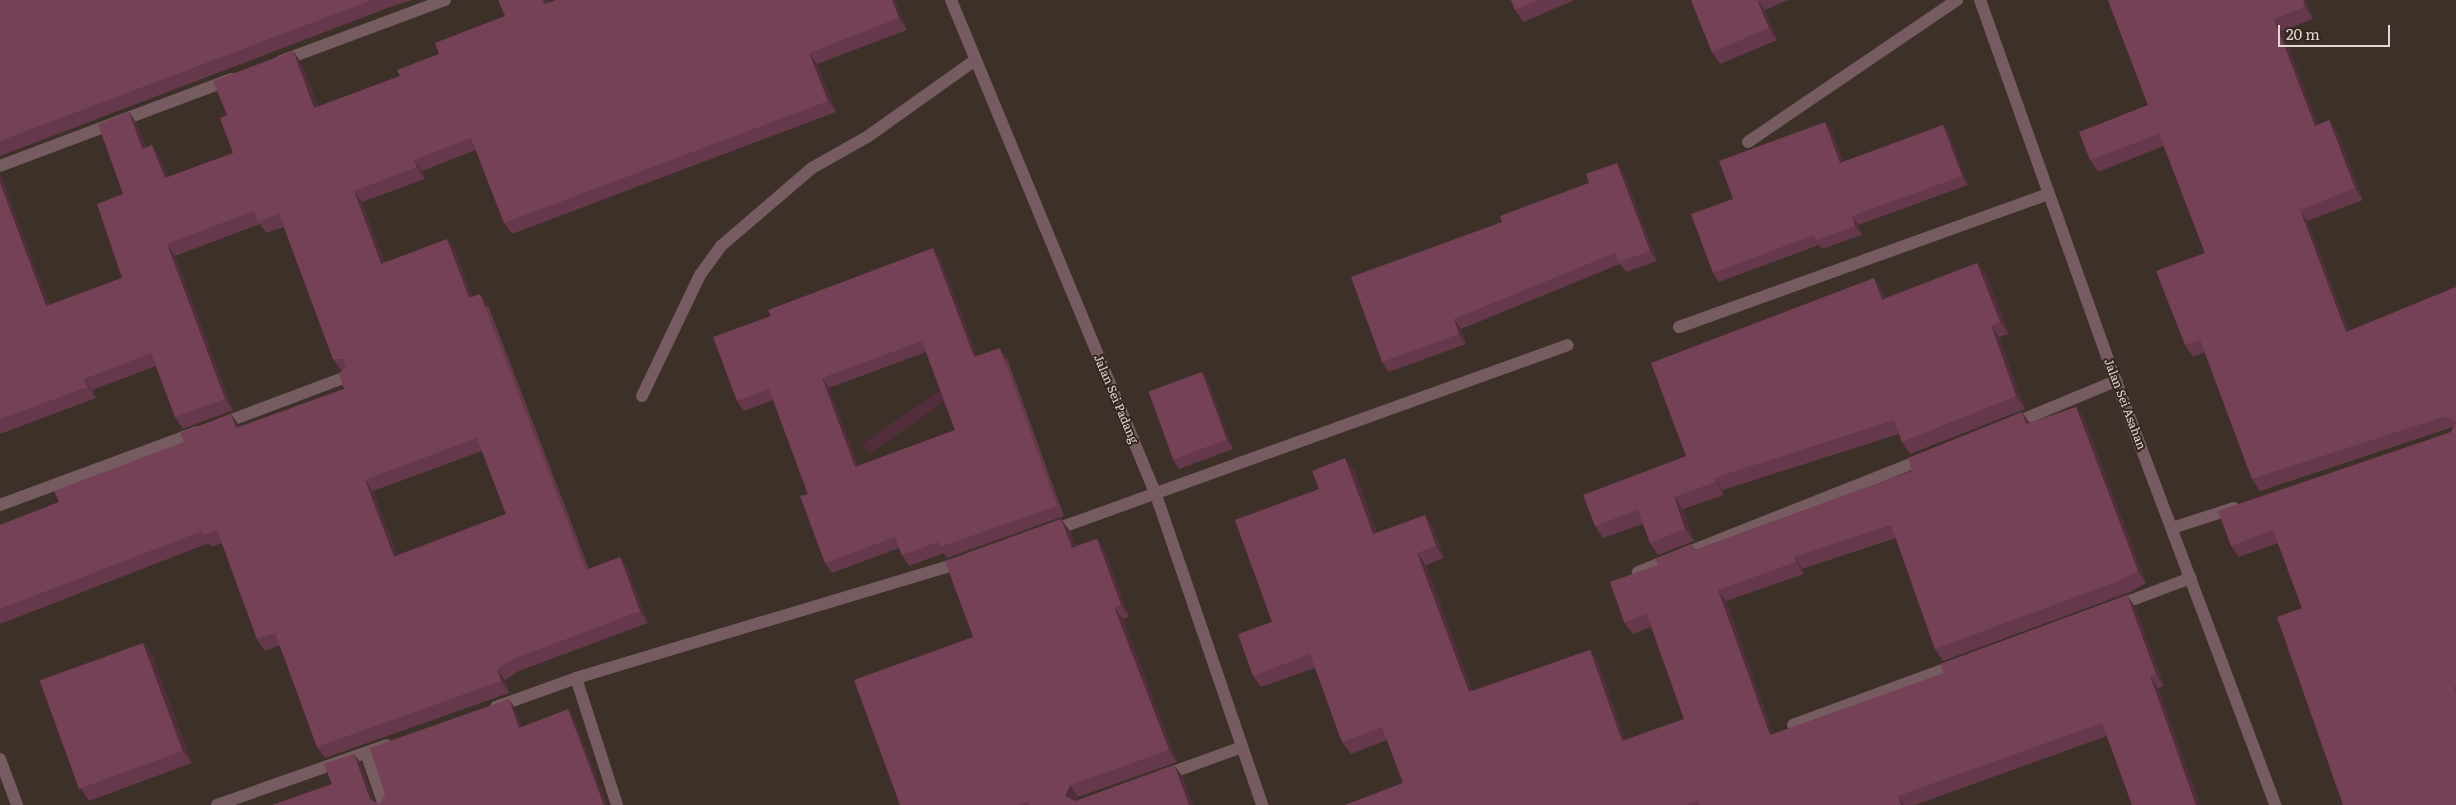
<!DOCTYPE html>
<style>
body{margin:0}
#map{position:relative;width:2456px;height:805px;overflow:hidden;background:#3d3028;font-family:Literata,serif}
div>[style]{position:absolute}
.minor>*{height:12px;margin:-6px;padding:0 6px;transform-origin:6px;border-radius:6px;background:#765c61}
.wall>*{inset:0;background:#65384b}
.shaded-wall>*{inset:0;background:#522e3d;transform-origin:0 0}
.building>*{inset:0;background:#754157;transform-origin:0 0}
span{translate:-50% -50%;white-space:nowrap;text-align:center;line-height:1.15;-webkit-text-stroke:4px #32261e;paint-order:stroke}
.street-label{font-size:12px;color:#e0d7d2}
.scale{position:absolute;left:2278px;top:25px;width:112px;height:22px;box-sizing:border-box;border:2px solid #e0d7d2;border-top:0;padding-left:6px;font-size:15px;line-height:18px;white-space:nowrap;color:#e0d7d2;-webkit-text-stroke:4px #32261e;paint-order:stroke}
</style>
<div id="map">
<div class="minor">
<div style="left:951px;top:0;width:536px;rotate:67.5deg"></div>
<div style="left:1156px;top:495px;width:328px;rotate:71.1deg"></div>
<div style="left:1980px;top:0;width:405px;rotate:70.4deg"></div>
<div style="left:2116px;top:381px;width:453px;rotate:69.4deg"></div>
<div style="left:281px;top:61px;width:175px;rotate:-20.4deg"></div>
<div style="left:1748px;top:142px;width:253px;rotate:-34.2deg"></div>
<div style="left:0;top:166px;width:247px;rotate:-20.6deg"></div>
<div style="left:1679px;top:327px;width:393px;rotate:-19.8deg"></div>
<div style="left:642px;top:396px;width:134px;rotate:-64.4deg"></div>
<div style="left:700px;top:275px;width:36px;rotate:-54deg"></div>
<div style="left:721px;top:246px;width:120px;rotate:-40.6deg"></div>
<div style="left:812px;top:168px;width:63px;rotate:-29.4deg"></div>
<div style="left:867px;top:137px;width:131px;rotate:-35.4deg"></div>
<div style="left:2012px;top:424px;width:113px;rotate:-22.5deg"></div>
<div style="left:218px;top:425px;width:137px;rotate:-20.6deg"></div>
<div style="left:0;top:505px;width:210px;rotate:-20.3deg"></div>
<div style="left:2172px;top:528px;width:65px;rotate:-17.9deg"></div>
<div style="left:1051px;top:531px;width:549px;rotate:-19.79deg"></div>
<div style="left:1638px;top:572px;width:310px;rotate:-21.6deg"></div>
<div style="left:2116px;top:606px;width:80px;rotate:-20.5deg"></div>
<div style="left:576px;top:678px;width:133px;rotate:72.1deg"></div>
<div style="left:496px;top:707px;width:85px;rotate:-19.9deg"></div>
<div style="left:576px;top:678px;width:404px;rotate:-16.7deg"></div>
<div style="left:1793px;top:725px;width:177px;rotate:-20.2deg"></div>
<div style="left:366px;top:753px;width:55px;rotate:70.9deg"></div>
<div style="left:0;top:759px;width:49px;rotate:69.7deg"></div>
<div style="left:1162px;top:776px;width:85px;rotate:-19.9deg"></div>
<div style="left:217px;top:805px;width:180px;rotate:-19.4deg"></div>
</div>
<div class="wall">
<div style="clip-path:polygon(0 0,413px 0,393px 6px,0 156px)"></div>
<div style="clip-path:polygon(evenodd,546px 0,548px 3px,556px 0,895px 0,907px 30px,817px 64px,836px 112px,512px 234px,504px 223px,476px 150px,422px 171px,425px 179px,362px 202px,384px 262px,455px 250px,472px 297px,488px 305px,589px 569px,620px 557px,628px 569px,648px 623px,519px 671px,505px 680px,509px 693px,325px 758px,317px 747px,280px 645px,265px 651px,257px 639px,222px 543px,212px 547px,209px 543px,0 624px,0 525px,59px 502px,184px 442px,231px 414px,239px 427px,344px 389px,342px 370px,341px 370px,333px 359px,284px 227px,266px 233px,260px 224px,175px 256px,233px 410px,183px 429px,175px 417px,156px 366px,92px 390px,96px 398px,0 434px,0 174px,49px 305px,122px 278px,123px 194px,129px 112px,137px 124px,146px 147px,160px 157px,168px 177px,233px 153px,227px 115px,301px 62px,318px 107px,400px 76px,439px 54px,546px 0,482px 451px,506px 514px,397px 555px,373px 491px,482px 451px)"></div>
<div style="clip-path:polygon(1511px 0,1575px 0,1523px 22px,1515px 10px)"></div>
<div style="clip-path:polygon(1691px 0,1788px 0,1765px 10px,1777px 40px,1720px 64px,1712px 52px)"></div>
<div style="clip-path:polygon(2108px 0,2306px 0,2313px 19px,2282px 31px,2318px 125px,2329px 120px,2337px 132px,2363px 200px,2307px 221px,2349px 331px,2456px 287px,2456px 805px,2302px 608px,2278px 543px,2239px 557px,2231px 546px,2451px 432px,2453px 427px,2260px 491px,2252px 479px,2205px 352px,2193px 357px,2185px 345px,2205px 253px,2164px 146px,2098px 172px,2090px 160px,2148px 105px)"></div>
<div style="clip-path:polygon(1943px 125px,1949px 134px,1968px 185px,1858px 225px,1862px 235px,1822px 249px,1819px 245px,1719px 282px,1713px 273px,1733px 199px,1832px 131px,1843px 162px)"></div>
<div style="clip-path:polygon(1624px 173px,1657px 261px,1626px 272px,1620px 264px,1461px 329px,1466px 344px,1389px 372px,1382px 362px,1502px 222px)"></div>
<div style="clip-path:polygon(evenodd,940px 258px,977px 356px,1007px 358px,1064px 516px,947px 558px,944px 553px,909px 566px,902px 555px,899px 548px,832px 573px,825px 563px,808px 494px,773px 400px,744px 411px,737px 401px,940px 258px,926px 352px,955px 430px,858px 466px,829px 388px,926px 352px)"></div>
<div style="clip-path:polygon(1977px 263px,1986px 275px,2009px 334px,1999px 337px,2025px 409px,1910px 454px,1902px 442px,1899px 434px,1723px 490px,1724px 495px,1683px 509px,1694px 541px,1658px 555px,1650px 543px,1643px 524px,1603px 538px,1595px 526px,1686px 456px,1882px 290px,1885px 298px)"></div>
<div style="clip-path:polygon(1202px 372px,1208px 381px,1233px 449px,1179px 469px,1173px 460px)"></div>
<div style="clip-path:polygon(2076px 407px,2084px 418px,2146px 583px,2130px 592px,1943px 661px,1935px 649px,1896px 538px,1802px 569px,1804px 574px,1726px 601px,1773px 734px,2135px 607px,2164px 686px,2158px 688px,2200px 805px,2132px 805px,2107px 736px,1915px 805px,1345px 805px,1403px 783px,1387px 740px,1351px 754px,1342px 742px,1315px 668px,1261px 687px,1253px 676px,1319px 489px,1354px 470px,1377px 533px,1433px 527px,1444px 558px,1426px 565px,1472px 691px,1590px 650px,1598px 662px,1625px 740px,1684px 719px,1651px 627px,1633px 634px,1624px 622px,1658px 565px,1691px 544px,1695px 550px,1912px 471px,2022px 412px,2030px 423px)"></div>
<div style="clip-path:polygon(1070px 531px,1076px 546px,1097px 539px,1105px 551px,1129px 617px,1123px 619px,1177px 762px,1078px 797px,1077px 800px,1183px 777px,1193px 805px,900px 805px,973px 637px)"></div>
<div style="clip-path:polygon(152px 655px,192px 763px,89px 801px,81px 789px)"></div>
</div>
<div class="shaded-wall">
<div style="clip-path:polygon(543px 0,546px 0,552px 16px,544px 4px)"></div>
<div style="clip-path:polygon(892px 0,895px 0,907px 30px,899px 18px)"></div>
<div style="clip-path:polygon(1757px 0,1765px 10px,1777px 40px,1769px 28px)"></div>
<div style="clip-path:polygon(2303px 0,2306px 0,2313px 19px,2305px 7px)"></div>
<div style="clip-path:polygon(2274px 19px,2282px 31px,2323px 137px,2315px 126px)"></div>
<div style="clip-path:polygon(293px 51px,301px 62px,322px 120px,314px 108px)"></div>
<div style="clip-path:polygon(809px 53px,817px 64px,836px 112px,828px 101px)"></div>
<div style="clip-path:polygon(129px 112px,137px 124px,150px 160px,142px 149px)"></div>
<div style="clip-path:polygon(2329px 120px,2337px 132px,2363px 200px,2355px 188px)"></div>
<div style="clip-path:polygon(1825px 122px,1832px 131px,1846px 172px,1840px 163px)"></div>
<div style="clip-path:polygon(1943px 125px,1949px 134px,1968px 185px,1962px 176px)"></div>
<div style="clip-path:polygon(152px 145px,160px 157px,173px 189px,165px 178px)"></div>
<div style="clip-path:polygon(414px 160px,422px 171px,425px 179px,417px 167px)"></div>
<div style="clip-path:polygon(1617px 163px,1624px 173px,1657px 261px,1650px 251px)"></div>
<div style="clip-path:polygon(0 174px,54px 317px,46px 306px,0 183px)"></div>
<div style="clip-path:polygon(354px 191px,362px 202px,389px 275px,381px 264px)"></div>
<div style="clip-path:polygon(2300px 210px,2307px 221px,2353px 343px,2346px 332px)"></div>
<div style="clip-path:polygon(1852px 216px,1858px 225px,1862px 235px,1855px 226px)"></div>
<div style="clip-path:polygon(447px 239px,455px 250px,477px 309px,469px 298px)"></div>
<div style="clip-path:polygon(167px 244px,175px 256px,233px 410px,225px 399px)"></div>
<div style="clip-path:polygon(933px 248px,940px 258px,981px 367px,974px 357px)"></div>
<div style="clip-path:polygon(1977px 263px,1986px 275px,2009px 334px,2000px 322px)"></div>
<div style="clip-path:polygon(1874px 278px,1882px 290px,1890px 312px,1882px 300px)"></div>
<div style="left:480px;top:294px;width:14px;height:296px;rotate:54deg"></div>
<div style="clip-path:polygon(1454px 319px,1461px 329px,1466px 344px,1459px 334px)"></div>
<div style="clip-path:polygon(1991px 325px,1999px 337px,2025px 409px,2016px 396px)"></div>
<div style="left:1000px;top:348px;width:12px;height:168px;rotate:55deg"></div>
<div style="clip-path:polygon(1202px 372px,1208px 381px,1233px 449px,1227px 440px)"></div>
<div style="clip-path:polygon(822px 378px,829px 388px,862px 477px,855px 467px)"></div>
<div style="clip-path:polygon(84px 379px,92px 390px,96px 398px,88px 387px)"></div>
<div style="clip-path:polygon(2076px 407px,2084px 418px,2146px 583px,2138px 571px)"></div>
<div style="clip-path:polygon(2022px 412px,2030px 424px,2026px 424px)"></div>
<div style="clip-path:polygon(231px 414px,239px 425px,244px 439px,236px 428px)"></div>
<div style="clip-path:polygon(1345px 458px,1354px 470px,1382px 546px,1373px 534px)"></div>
<div style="clip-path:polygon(1714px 478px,1723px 490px,1724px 495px,1716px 482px)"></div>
<div style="clip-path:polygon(365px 480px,373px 491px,402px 568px,394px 557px)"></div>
<div style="clip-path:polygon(1674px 497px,1683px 509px,1694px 541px,1685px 529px)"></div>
<div style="clip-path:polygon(1425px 515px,1433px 527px,1444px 558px,1436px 546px)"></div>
<div style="clip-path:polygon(1061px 519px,1070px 531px,1081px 560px,1072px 548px)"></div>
<div style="clip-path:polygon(1097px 539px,1105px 551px,1129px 617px,1121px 605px)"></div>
<div style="clip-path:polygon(1417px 553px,1426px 565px,1477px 704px,1469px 692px)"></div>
<div style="clip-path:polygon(620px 557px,628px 569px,648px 623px,640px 611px)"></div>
<div style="clip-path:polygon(1794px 557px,1802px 569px,1804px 574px,1796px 562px)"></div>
<div style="clip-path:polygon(1718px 590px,1726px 601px,1778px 747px,1770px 735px)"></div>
<div style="clip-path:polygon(2127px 595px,2135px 607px,2164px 686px,2156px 674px)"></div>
<div style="clip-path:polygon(1114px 607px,1123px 619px,1177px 762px,1169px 750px)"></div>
<div style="clip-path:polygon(143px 643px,152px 655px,192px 763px,183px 751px)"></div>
<div style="clip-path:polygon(1590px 650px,1598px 662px,1630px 753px,1622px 741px)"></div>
<div style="clip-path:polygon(497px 669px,505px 680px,509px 693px,501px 681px)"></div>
<div style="clip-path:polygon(2150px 676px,2158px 688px,2200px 805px,2196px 805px)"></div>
<div style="clip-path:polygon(509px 699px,515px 708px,526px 737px,519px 728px)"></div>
<div style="clip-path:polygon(568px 709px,574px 718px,607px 805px,604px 805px)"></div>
<div style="clip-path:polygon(354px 754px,361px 763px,375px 805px,370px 799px)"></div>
<div style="clip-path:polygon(1174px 765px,1183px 777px,1193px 805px,1189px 805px)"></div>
<div style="clip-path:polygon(1070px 785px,1078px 797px,1075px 805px,1065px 796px)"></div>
<div style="clip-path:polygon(1898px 796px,1904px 805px,1901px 805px)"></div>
</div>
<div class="building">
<div style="clip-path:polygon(0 0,372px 0,0 141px)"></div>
<div style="clip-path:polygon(evenodd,498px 0,543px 0,544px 4px,556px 0,892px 0,899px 18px,809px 53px,828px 101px,504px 223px,471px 138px,414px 160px,417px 167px,354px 191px,381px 264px,447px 239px,469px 298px,480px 294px,586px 570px,620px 557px,640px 611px,511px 660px,497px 669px,501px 681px,317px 747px,275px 633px,257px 639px,217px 530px,204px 535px,202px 531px,0 609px,0 525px,59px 502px,54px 491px,184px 442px,180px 433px,231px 414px,236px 428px,344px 389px,339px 374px,346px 366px,343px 359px,333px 359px,279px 214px,258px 222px,254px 211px,167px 244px,225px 399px,175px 417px,151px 353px,84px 379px,88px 387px,0 419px,0 183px,46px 306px,122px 278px,97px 204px,123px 194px,98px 124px,129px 112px,142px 149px,152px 145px,165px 178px,233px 153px,220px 118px,227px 115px,213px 81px,293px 51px,314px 108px,400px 76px,397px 70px,439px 54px,435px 43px,505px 16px,498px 0,477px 438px,506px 514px,394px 557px,365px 480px,477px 438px)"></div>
<div style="clip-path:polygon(1511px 0,1539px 0,1515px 10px)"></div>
<div style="clip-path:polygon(1691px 0,1757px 0,1769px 28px,1712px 52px)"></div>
<div style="clip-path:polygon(2108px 0,2303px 0,2305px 7px,2274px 19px,2315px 126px,2329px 120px,2355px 188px,2300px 210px,2346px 332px,2456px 287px,2456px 686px,2454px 687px,2456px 694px,2456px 805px,2343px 805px,2277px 617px,2302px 608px,2273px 530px,2231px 546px,2218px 511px,2451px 432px,2456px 422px,2446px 416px,2252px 479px,2200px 340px,2185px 345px,2156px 271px,2205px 253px,2159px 134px,2090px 160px,2079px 132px,2148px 105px)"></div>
<div style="clip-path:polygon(1825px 122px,1840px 163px,1943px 125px,1962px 176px,1852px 216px,1855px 226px,1816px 240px,1814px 235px,1713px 273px,1691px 214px,1733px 199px,1719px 161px)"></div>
<div style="clip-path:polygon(1617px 163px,1650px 251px,1619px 262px,1615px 253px,1454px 319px,1459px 334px,1382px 362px,1351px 277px,1502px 222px,1500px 216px,1589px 183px,1586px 174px)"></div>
<div style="clip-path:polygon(evenodd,933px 248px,974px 357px,1000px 348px,1057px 506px,940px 547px,938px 542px,902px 555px,895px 537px,825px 563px,800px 496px,808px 494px,769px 389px,737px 401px,713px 337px,771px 316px,768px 310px,933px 248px,922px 341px,955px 430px,855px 467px,822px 378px,922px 341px)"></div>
<div style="clip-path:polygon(1977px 263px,2000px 322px,1991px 325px,2016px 396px,1902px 442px,1894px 420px,1714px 478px,1716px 482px,1674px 497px,1685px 529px,1650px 543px,1638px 510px,1595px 526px,1583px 495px,1686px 456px,1651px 363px,1874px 278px,1882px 300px)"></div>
<div style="left:1202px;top:372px;width:72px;height:57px;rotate:70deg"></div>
<div style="clip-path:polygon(2076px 407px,2138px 571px,2121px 580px,1935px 649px,1891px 525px,1794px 557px,1796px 562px,1718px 590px,1770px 735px,1944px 673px,1940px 664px,2127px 595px,2156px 674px,2150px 676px,2196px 805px,2132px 805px,2102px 723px,1898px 796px,1901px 805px,1700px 805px,1698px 801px,1686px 805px,1345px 805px,1403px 783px,1382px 727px,1342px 742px,1310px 654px,1253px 676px,1238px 634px,1272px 622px,1235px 520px,1319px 489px,1312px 471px,1345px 458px,1373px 534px,1425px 515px,1436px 546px,1417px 553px,1469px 692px,1590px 650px,1622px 741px,1684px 719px,1647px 614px,1624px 622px,1610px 582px,1658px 565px,1656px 559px,1691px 544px,1693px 551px,1912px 471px,1908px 458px,2022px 412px,2026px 424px)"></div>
<div style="clip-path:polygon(1061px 519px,1072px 548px,1097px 539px,1121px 605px,1114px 607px,1169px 750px,1070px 785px,1065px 796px,1075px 801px,1174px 765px,1189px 805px,1029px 805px,1028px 801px,1018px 805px,900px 805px,854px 680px,973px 637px,945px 561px)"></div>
<div style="left:143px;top:643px;width:115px;height:110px;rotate:70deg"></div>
<div style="clip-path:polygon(509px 699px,519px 728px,568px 709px,604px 805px,272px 805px,332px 784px,324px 764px,354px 754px,370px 799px,380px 804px,385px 794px,370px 748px)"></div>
</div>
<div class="street-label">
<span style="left:1116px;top:399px;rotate:67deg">Jalan Sei Padang</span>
<span style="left:2125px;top:404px;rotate:69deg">Jalan Sei Asahan</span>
</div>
<div class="scale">20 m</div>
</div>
